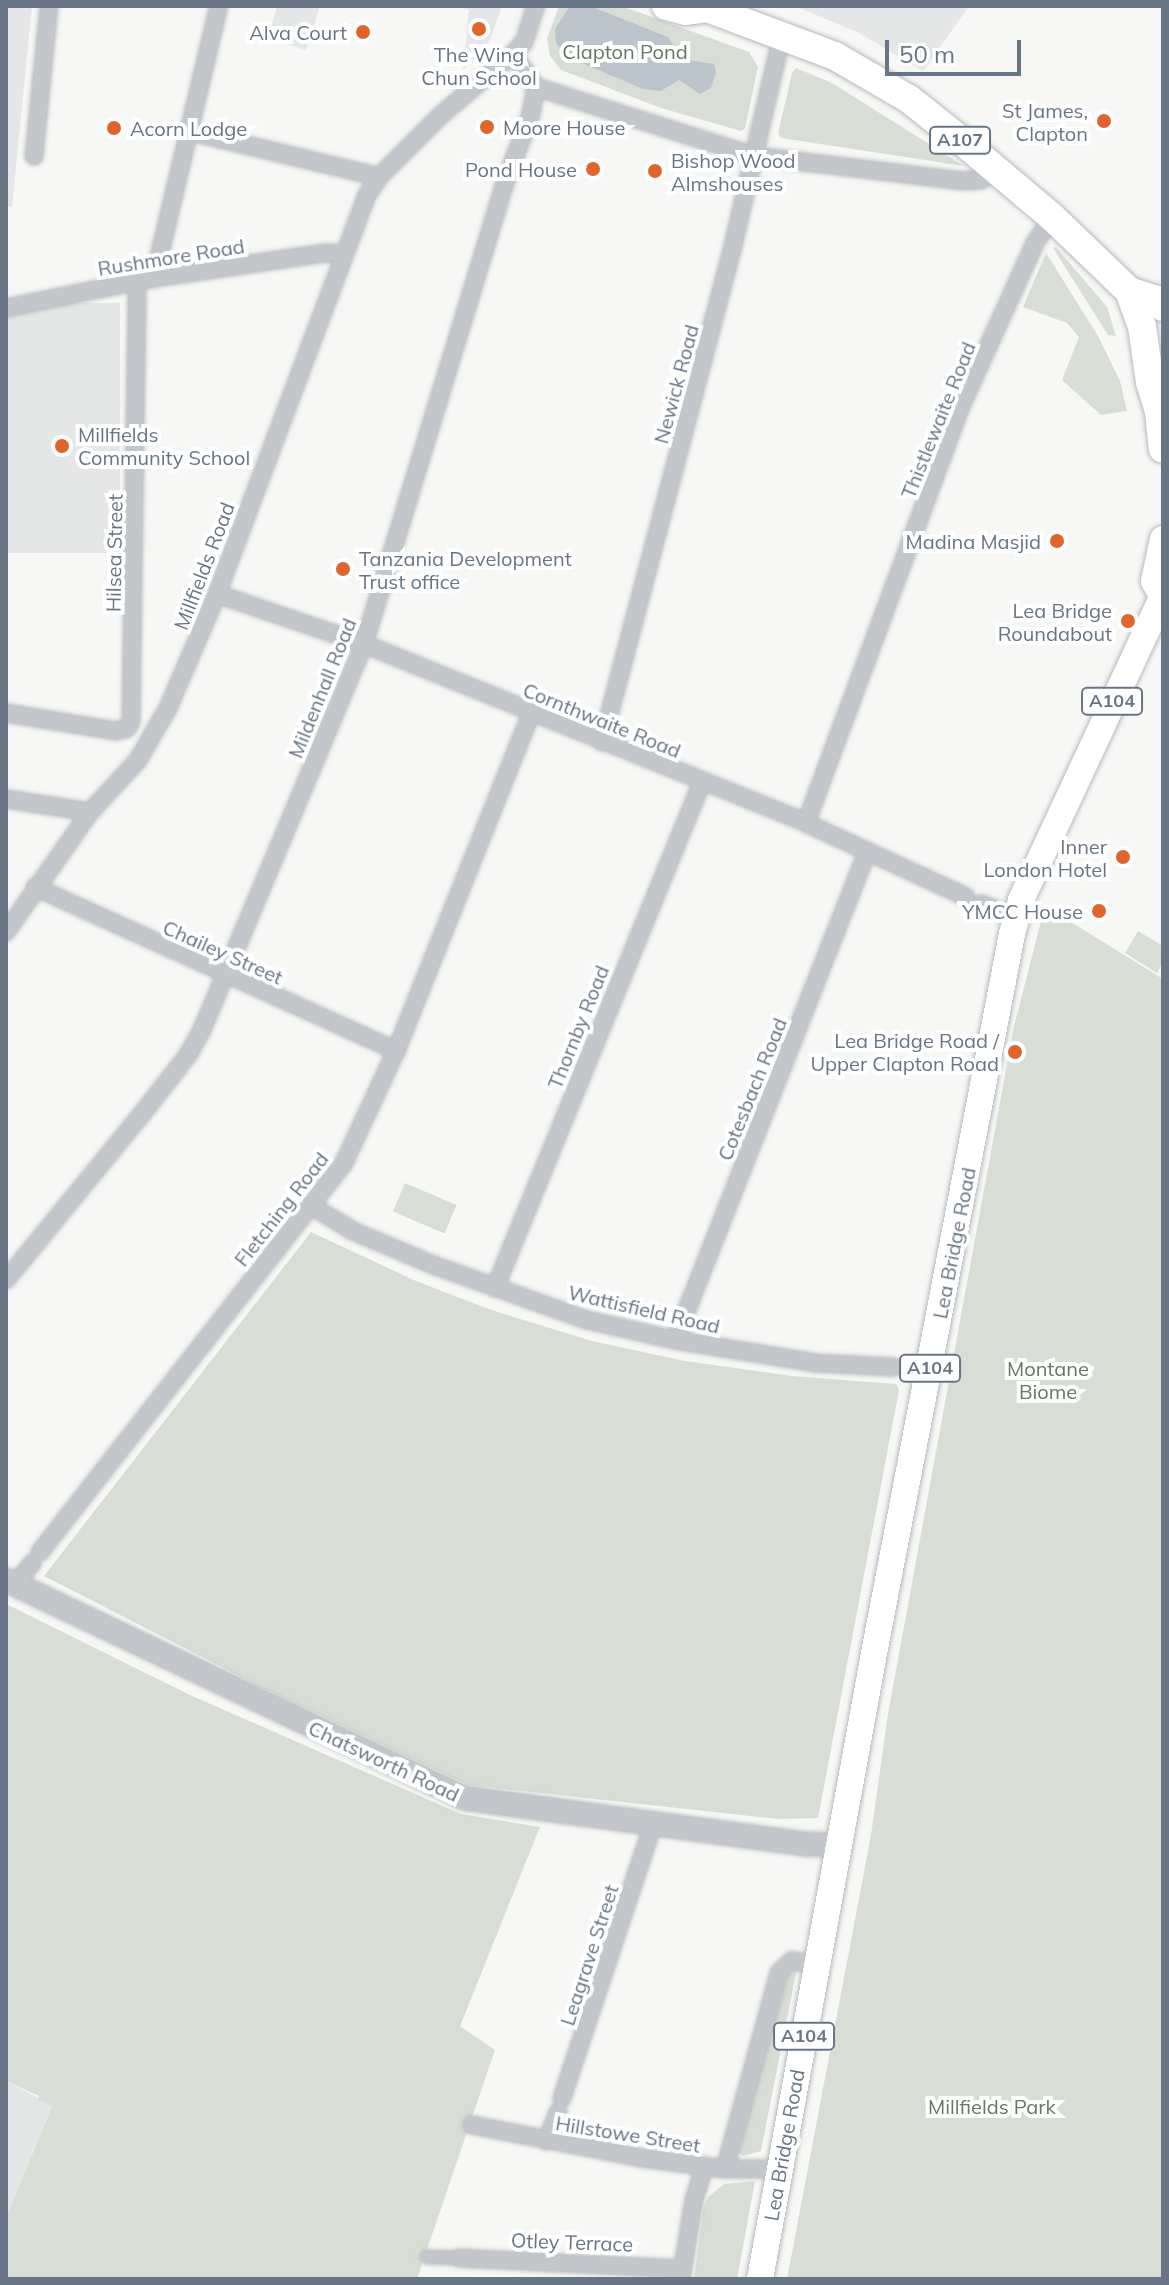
<!DOCTYPE html>
<style>
body{margin:0}
#map{position:relative;width:1169px;height:2285px;overflow:hidden;background:#f7f7f5;font-family:Mulish,sans-serif}
div>[style]{position:absolute}
.built>*{inset:0;background:#e5e6e6;transform-origin:0 0}
.green>*{inset:0;background:#d8ded6;transform-origin:0 0}
.water>*{inset:0;background:#bbc4ca}
.roads{filter:drop-shadow(0 0 2px #b6babe) drop-shadow(0 0 2px #b6babe)}
.pedestrian>*{height:12px;margin:-6px;padding:0 6px;transform-origin:6px;border-radius:6px;background:#c3c6ca}
.minor>*{height:16px;margin:-8px;padding:0 8px;transform-origin:8px;border-radius:8px;background:#c3c6ca}
.tertiary>*{height:22px;margin:-11px;padding:0 11px;transform-origin:11px;border-radius:11px;background:#c3c6ca}
.primary>*{height:26px;margin:-13px;padding:0 13px;transform-origin:13px;border-radius:13px;background:#fff}
.trunk>*{height:28px;margin:-14px;padding:0 14px;transform-origin:14px;border-radius:14px;background:#fff}
.dots>*{width:22px;height:22px;translate:-50% -50%;box-sizing:border-box;border:4px solid #fff;border-radius:50%}
span{translate:-50% -50%;white-space:nowrap;text-align:center;line-height:1.15;-webkit-text-stroke:8px #fff;paint-order:stroke}
.shield-label span{padding:2px 6px;background:#fff;border:2px solid;border-radius:6px;-webkit-text-stroke-width:0}
.shield-label{font-size:18px;color:#677585;font-weight:700}
.poi-label{font-size:20px;color:#677585}
.right{translate:-100% -50%;text-align:right}
.left{translate:0 -50%;text-align:left}
.park-label{font-size:20px;color:#657762}
.street-label{font-size:20px;color:#677585}
.frame{position:absolute;inset:0;border:8px solid #677585;pointer-events:none}
.scale{position:absolute;left:885px;top:40px;width:136px;height:36px;box-sizing:border-box;border:4px solid #677585;border-top:0;padding-left:10px;font-size:24px;line-height:28px;white-space:nowrap;color:#677585;-webkit-text-stroke:6px #fff;paint-order:stroke}
</style>
<div id="map">
<div class="built">
<div style="clip-path:polygon(6px 6px,32px 6px,12px 207px,6px 206px)"></div>
<div style="clip-path:polygon(277px 6px,320px 6px,306px 50px,268px 38px)"></div>
<div style="clip-path:polygon(456px 6px,502px 6px,489px 42px,463px 70px,469px 10px)"></div>
<div style="clip-path:polygon(795px 6px,969px 6px,923px 71px,859px 33px)"></div>
<div style="left:120px;top:303px;width:250px;height:116px;rotate:90deg"></div>
<div style="clip-path:polygon(6px 2081px,52px 2105px,6px 2218px)"></div>
</div>
<div class="green">
<div style="clip-path:polygon(559px 6px,621px 6px,749px 52px,758px 67px,745px 128px,741px 131px,661px 108px,561px 70px,550px 56px,547px 39px)"></div>
<div style="clip-path:polygon(796px 68px,832px 83px,964px 166px,781px 138px,778px 134px,792px 73px)"></div>
<div style="clip-path:polygon(1056px 247px,1107px 307px,1116px 336px,1108px 335px,1053px 248px)"></div>
<div style="clip-path:polygon(1046px 253px,1098px 336px,1120px 381px,1127px 411px,1101px 415px,1062px 380px,1079px 337px,1067px 323px,1023px 307px)"></div>
<div style="clip-path:polygon(1045px 906px,1163px 979px,1163px 2279px,787px 2279px,871px 1835px,888px 1714px,1014px 1026px)"></div>
<div style="clip-path:polygon(1138px 931px,1163px 946px,1163px 962px,1157px 973px,1125px 953px)"></div>
<div style="left:405px;top:1183px;width:56px;height:31px;rotate:23deg"></div>
<div style="clip-path:polygon(311px 1232px,416px 1281px,491px 1310px,592px 1341px,685px 1361px,792px 1376px,896px 1384px,899px 1390px,818px 1818px,778px 1819px,468px 1785px,253px 1683px,44px 1576px)"></div>
<div style="clip-path:polygon(6px 1604px,190px 1695px,461px 1814px,540px 1827px,460px 2026px,495px 2050px,417px 2279px,6px 2279px,6px 2218px,52px 2106px,38px 2100px,39px 2096px,6px 2081px)"></div>
<div style="clip-path:polygon(796px 1973px,761px 2151px,743px 2156px,739px 2152px,767px 2045px,788px 1976px)"></div>
<div style="clip-path:polygon(755px 2181px,737px 2279px,694px 2279px,703px 2210px,708px 2197px,724px 2184px)"></div>
</div>
<div class="water">
<div style="clip-path:polygon(570px 6px,590px 6px,668px 37px,682px 59px,714px 64px,716px 72px,711px 88px,700px 94px,679px 80px,661px 91px,643px 89px,568px 57px,556px 43px,555px 29px)"></div>
</div>
<div class="roads">
<div class="pedestrian">
<div style="left:427px;top:2257px;width:32px;rotate:2deg"></div>
</div>
<div class="minor">
<div style="left:536px;top:87px;width:229px;rotate:17.6deg"></div>
<div style="left:754px;top:156px;width:210px;rotate:6.8deg"></div>
<div style="left:963px;top:181px;width:18px;rotate:-3deg"></div>
<div style="left:981px;top:180px;width:18px;rotate:-29deg"></div>
<div style="left:188px;top:131px;width:196px;rotate:13.5deg"></div>
<div style="left:34px;top:156px;width:151px;rotate:-84.3deg"></div>
<div style="left:154px;top:278px;width:280px;rotate:-76.6deg"></div>
<div style="left:6px;top:308px;width:151px;rotate:-11.5deg"></div>
<div style="left:154px;top:278px;width:174px;rotate:-8.3deg"></div>
<div style="left:326px;top:253px;width:17px;rotate:3deg"></div>
<div style="left:217px;top:594px;width:155px;rotate:18.8deg"></div>
<div style="left:364px;top:644px;width:477px;rotate:22deg"></div>
<div style="left:806px;top:823px;width:176px;rotate:24.8deg"></div>
<div style="left:6px;top:713px;width:111px;rotate:9.3deg"></div>
<div style="left:116px;top:731px;width:11px;rotate:-15deg"></div>
<div style="left:127px;top:728px;width:8px;rotate:-60deg"></div>
<div style="left:131px;top:721px;width:440px;rotate:-89.2deg"></div>
<div style="left:602px;top:742px;width:509px;rotate:-75.2deg"></div>
<div style="left:732px;top:250px;width:221px;rotate:-76.9deg"></div>
<div style="left:6px;top:799px;width:85px;rotate:8.8deg"></div>
<div style="left:806px;top:823px;width:447px;rotate:-69.6deg"></div>
<div style="left:962px;top:404px;width:177px;rotate:-65.6deg"></div>
<div style="left:1035px;top:243px;width:31px;rotate:-57deg"></div>
<div style="left:35px;top:887px;width:397px;rotate:24.4deg"></div>
<div style="left:981px;top:904px;width:38px;rotate:22deg"></div>
<div style="left:6px;top:932px;width:146px;rotate:-55deg"></div>
<div style="left:90px;top:812px;width:71px;rotate:-47.3deg"></div>
<div style="left:138px;top:760px;width:60px;rotate:-60deg"></div>
<div style="left:168px;top:708px;width:124px;rotate:-66.7deg"></div>
<div style="left:217px;top:594px;width:426px;rotate:-69.4deg"></div>
<div style="left:367px;top:195px;width:22px;rotate:-56deg"></div>
<div style="left:379px;top:177px;width:88px;rotate:-45deg"></div>
<div style="left:441px;top:115px;width:94px;rotate:-40.3deg"></div>
<div style="left:513px;top:54px;width:16px;rotate:-47deg"></div>
<div style="left:524px;top:42px;width:38px;rotate:-72deg"></div>
<div style="left:310px;top:1205px;width:50px;rotate:31.2deg"></div>
<div style="left:353px;top:1231px;width:90px;rotate:22.9deg"></div>
<div style="left:436px;top:1266px;width:160px;rotate:19.7deg"></div>
<div style="left:587px;top:1320px;width:90px;rotate:12.8deg"></div>
<div style="left:675px;top:1340px;width:142px;rotate:9.3deg"></div>
<div style="left:815px;top:1363px;width:79px;rotate:2.9deg"></div>
<div style="left:6px;top:1280px;width:208px;rotate:-50.7deg"></div>
<div style="left:138px;top:1119px;width:81px;rotate:-52deg"></div>
<div style="left:188px;top:1055px;width:26px;rotate:-61deg"></div>
<div style="left:201px;top:1032px;width:421px;rotate:-67.2deg"></div>
<div style="left:364px;top:644px;width:479px;rotate:-73deg"></div>
<div style="left:504px;top:186px;width:77px;rotate:-69.4deg"></div>
<div style="left:531px;top:114px;width:27px;rotate:-80deg"></div>
<div style="left:536px;top:87px;width:40px;rotate:-124.9deg"></div>
<div style="left:495px;top:1288px;width:547px;rotate:-67.75deg"></div>
<div style="left:675px;top:1340px;width:524px;rotate:-68.52deg"></div>
<div style="left:40px;top:1552px;width:494px;rotate:-52deg"></div>
<div style="left:344px;top:1163px;width:123px;rotate:-65.1deg"></div>
<div style="left:396px;top:1051px;width:364px;rotate:-68.2deg"></div>
<div style="left:15px;top:1585px;width:28px;rotate:-52deg"></div>
<div style="left:562px;top:2098px;width:288px;rotate:-71.6deg"></div>
<div style="left:472px;top:2125px;width:173px;rotate:11deg"></div>
<div style="left:642px;top:2158px;width:84px;rotate:7.5deg"></div>
<div style="left:725px;top:2169px;width:54px"></div>
<div style="left:547px;top:2141px;width:31px;rotate:-69deg"></div>
<div style="left:725px;top:2169px;width:203px;rotate:-74.6deg"></div>
<div style="left:779px;top:1973px;width:18px;rotate:-43deg"></div>
<div style="left:792px;top:1961px;width:26px;rotate:7deg"></div>
<div style="left:459px;top:2258px;width:224px;rotate:2.8deg"></div>
<div style="left:681px;top:2279px;width:80px;rotate:-80.7deg"></div>
<div style="left:694px;top:2200px;width:34px;rotate:-73deg"></div>
</div>
<div class="tertiary">
<div style="left:6px;top:1580px;width:507px;rotate:25.45deg"></div>
<div style="left:464px;top:1798px;width:343px;rotate:7.7deg"></div>
<div style="left:804px;top:1844px;width:36px;rotate:2deg"></div>
</div>
<div class="primary">
<div style="left:1162px;top:596px;width:17px;rotate:-118deg"></div>
<div style="left:1154px;top:581px;width:43px;rotate:-77.9deg"></div>
<div style="left:760px;top:2279px;width:641px;rotate:-79.67deg"></div>
<div style="left:875px;top:1648px;width:727px;rotate:-79.14deg"></div>
<div style="left:1012px;top:934px;width:35px;rotate:-75deg"></div>
<div style="left:1021px;top:900px;width:336px;rotate:-65deg"></div>
</div>
<div class="trunk">
<div style="left:666px;top:6px;width:21px;rotate:14deg"></div>
<div style="left:686px;top:11px;width:21px;rotate:-8deg"></div>
<div style="left:707px;top:8px;width:137px;rotate:20.6deg"></div>
<div style="left:835px;top:56px;width:86px;rotate:30.2deg"></div>
<div style="left:909px;top:99px;width:69px;rotate:38.5deg"></div>
<div style="left:963px;top:142px;width:116px;rotate:40.1deg"></div>
<div style="left:1052px;top:217px;width:107px;rotate:43.9deg"></div>
<div style="left:1129px;top:291px;width:37px;rotate:70deg"></div>
<div style="left:1142px;top:326px;width:57px;rotate:81.9deg"></div>
<div style="left:1150px;top:382px;width:31px;rotate:73deg"></div>
<div style="left:1129px;top:291px;width:26px;rotate:18deg"></div>
<div style="left:1154px;top:299px;width:12px;rotate:42deg"></div>
<div style="left:1163px;top:405px;width:8px;rotate:120deg"></div>
<div style="left:1159px;top:412px;width:37px;rotate:84deg"></div>
</div>
</div>
<div class="dots">
<div style="left:479px;top:29px;background:#df652d"></div>
<div style="left:363px;top:32px;background:#df652d"></div>
<div style="left:1104px;top:121px;background:#df652d"></div>
<div style="left:487px;top:127px;background:#df652d"></div>
<div style="left:114px;top:128px;background:#df652d"></div>
<div style="left:593px;top:169px;background:#df652d"></div>
<div style="left:655px;top:171px;background:#df652d"></div>
<div style="left:62px;top:446px;background:#df652d"></div>
<div style="left:1057px;top:541px;background:#df652d"></div>
<div style="left:343px;top:569px;background:#df652d"></div>
<div style="left:1128px;top:621px;background:#df652d"></div>
<div style="left:1123px;top:857px;background:#df652d"></div>
<div style="left:1099px;top:911px;background:#df652d"></div>
<div style="left:1015px;top:1052px;background:#df652d"></div>
</div>
<div class="shield-label">
<span style="left:960px;top:140px">A107</span>
<span style="left:1112px;top:701px">A104</span>
<span style="left:930px;top:1368px">A104</span>
<span style="left:804px;top:2036px">A104</span>
</div>
<div class="poi-label">
<span class="right" style="left:347px;top:32px">Alva Court</span>
<span style="left:479px;top:66px">The Wing<br>Chun School</span>
<span class="right" style="left:1088px;top:122px">St James,<br>Clapton</span>
<span class="left" style="left:503px;top:127px">Moore House</span>
<span class="left" style="left:130px;top:128px">Acorn Lodge</span>
<span class="left" style="left:671px;top:172px">Bishop Wood<br>Almshouses</span>
<span class="right" style="left:577px;top:169px">Pond House</span>
<span class="left" style="left:78px;top:446px">Millfields<br>Community School</span>
<span class="right" style="left:1041px;top:541px">Madina Masjid</span>
<span class="left" style="left:359px;top:570px">Tanzania Development<br>Trust office</span>
<span class="right" style="left:1112px;top:622px">Lea Bridge<br>Roundabout</span>
<span class="right" style="left:1107px;top:858px">Inner<br>London Hotel</span>
<span class="right" style="left:1083px;top:911px">YMCC House</span>
<span class="right" style="left:999px;top:1052px">Lea Bridge Road /<br>Upper Clapton Road</span>
</div>
<div class="park-label">
<span style="left:625px;top:51px">Clapton Pond</span>
<span style="left:1048px;top:1380px">Montane<br>Biome</span>
<span style="left:992px;top:2106px">Millfields Park</span>
</div>
<div class="street-label">
<span style="left:171px;top:257px;rotate:-9deg">Rushmore Road</span>
<span style="left:676px;top:384px;rotate:-75deg">Newick Road</span>
<span style="left:938px;top:420px;rotate:-68deg">Thistlewaite Road</span>
<span style="left:114px;top:553px;rotate:-89deg">Hilsea Street</span>
<span style="left:204px;top:566px;rotate:-69deg">Millfields Road</span>
<span style="left:322px;top:688px;rotate:-68deg">Mildenhall Road</span>
<span style="left:602px;top:720px;rotate:22deg">Cornthwaite Road</span>
<span style="left:223px;top:952px;rotate:24deg">Chailey Street</span>
<span style="left:578px;top:1027px;rotate:-68deg">Thornby Road</span>
<span style="left:752px;top:1089px;rotate:-68deg">Cotesbach Road</span>
<span style="left:281px;top:1209px;rotate:-52deg">Fletching Road</span>
<span style="left:954px;top:1243px;rotate:-79deg">Lea Bridge Road</span>
<span style="left:644px;top:1309px;rotate:13deg">Wattisfield Road</span>
<span style="left:384px;top:1761px;rotate:25deg">Chatsworth Road</span>
<span style="left:589px;top:1955px;rotate:-72deg">Leagrave Street</span>
<span style="left:628px;top:2134px;rotate:9deg">Hillstowe Street</span>
<span style="left:784px;top:2145px;rotate:-80deg">Lea Bridge Road</span>
<span style="left:572px;top:2242px;rotate:2deg">Otley Terrace</span>
</div>
<div class="frame"></div>
<div class="scale">50 m</div>
</div>
